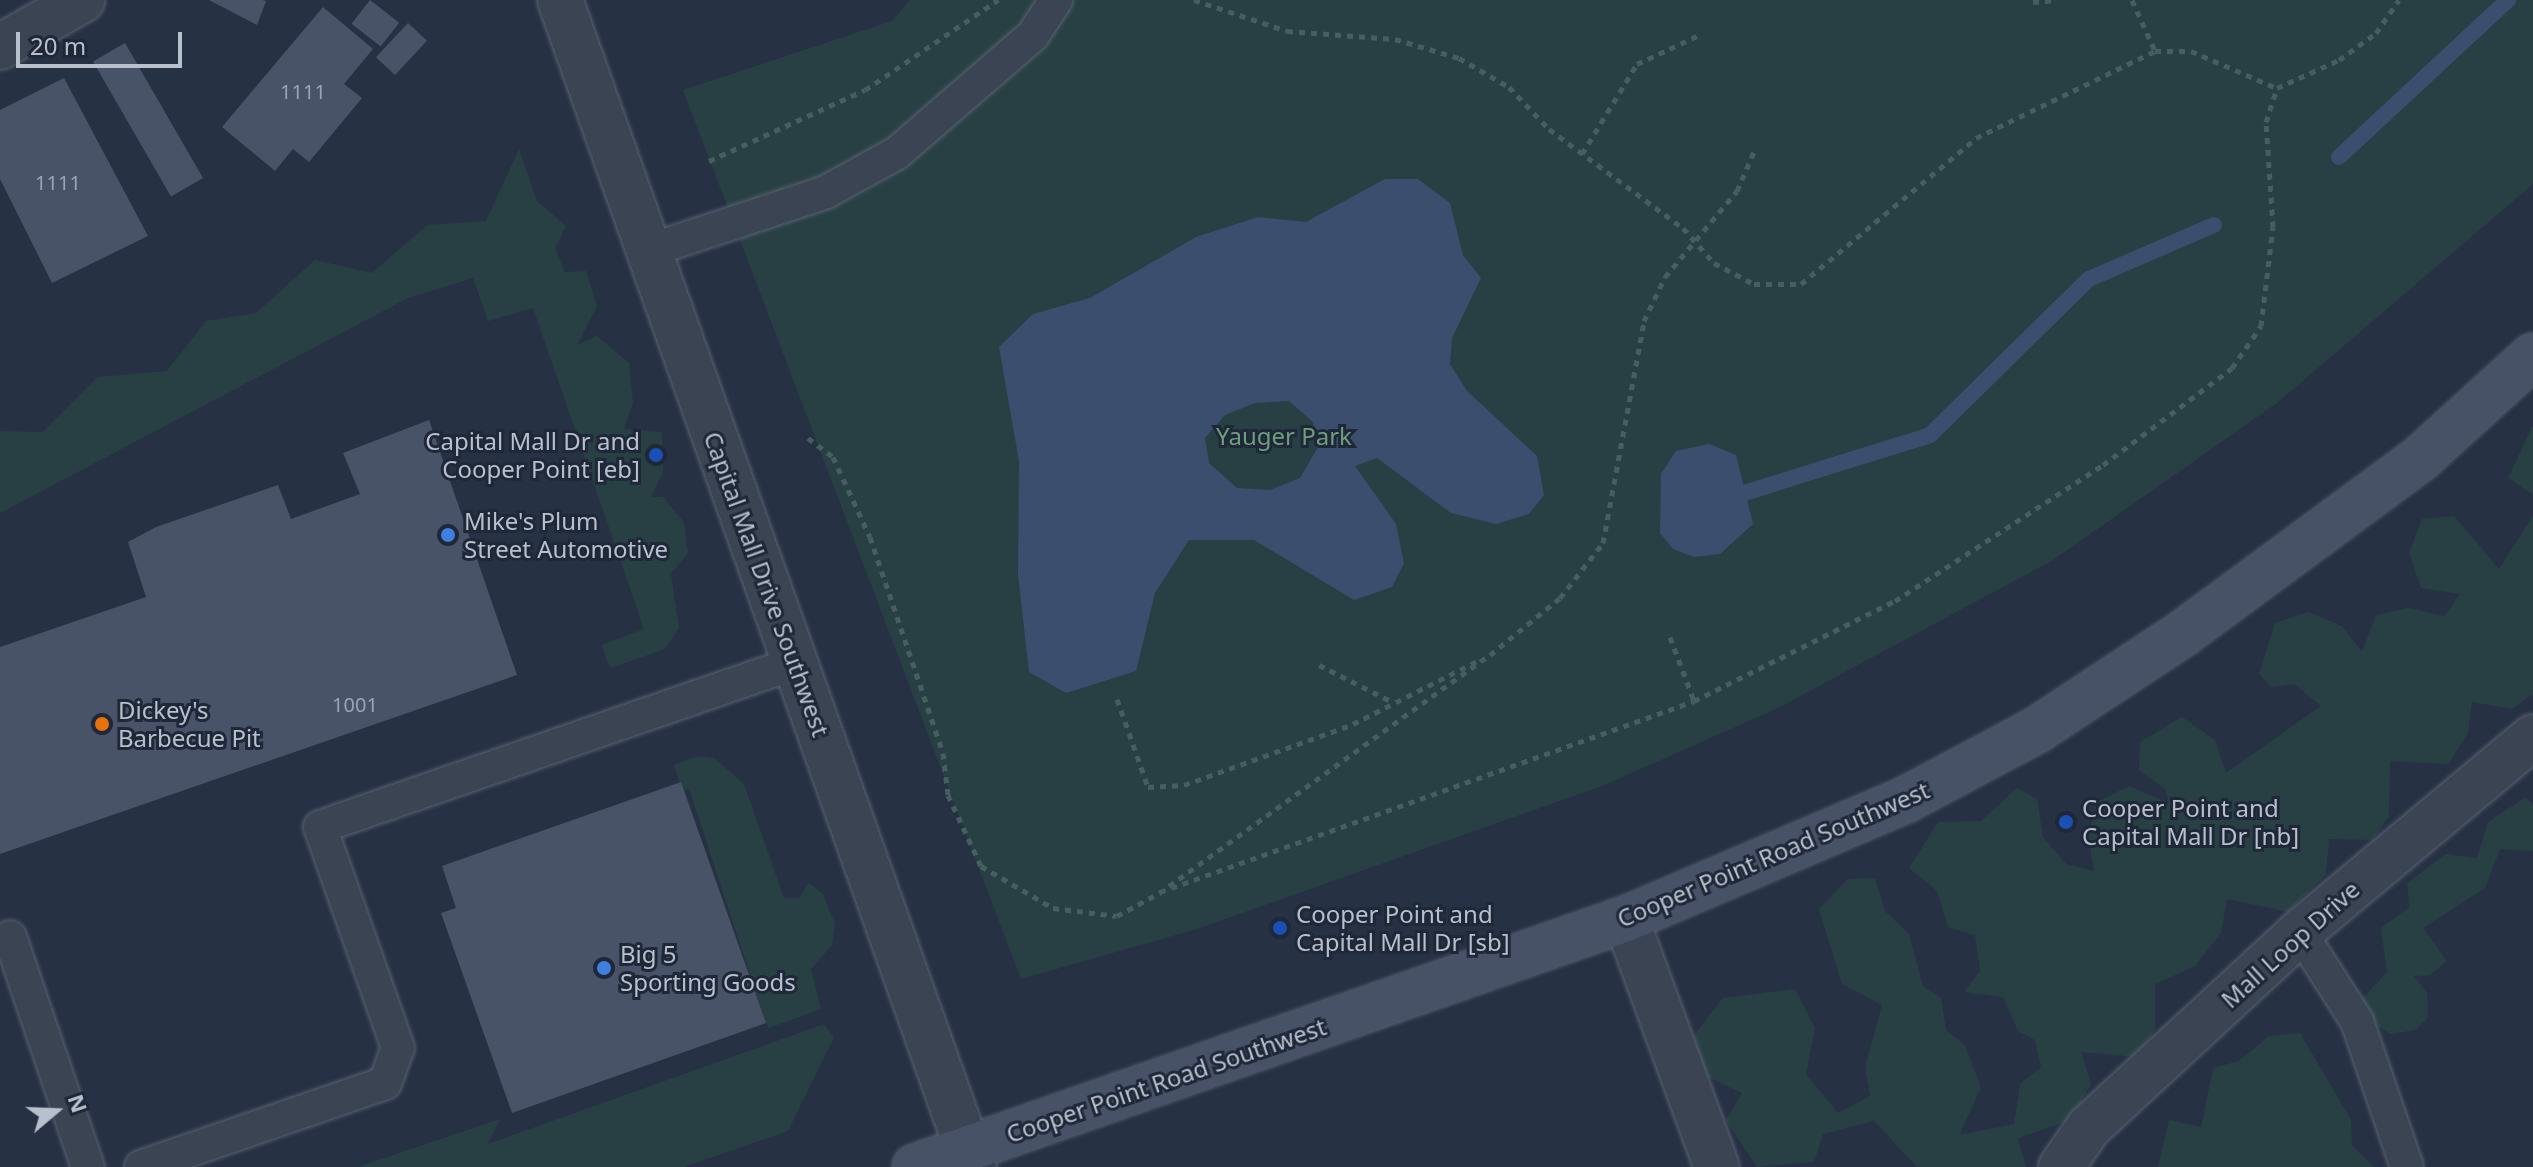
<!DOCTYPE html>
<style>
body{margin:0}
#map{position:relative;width:2533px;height:1167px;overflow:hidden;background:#263144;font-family:"Noto Sans",sans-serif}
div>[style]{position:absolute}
.green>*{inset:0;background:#284044}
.water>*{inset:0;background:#3b4e6d}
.stream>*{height:16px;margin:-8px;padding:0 8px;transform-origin:8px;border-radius:8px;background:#3b4e6d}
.building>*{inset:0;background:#485368;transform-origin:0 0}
.path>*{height:5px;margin-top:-2.5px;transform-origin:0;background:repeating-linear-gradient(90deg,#465d61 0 6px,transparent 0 12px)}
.roads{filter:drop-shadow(0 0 2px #596170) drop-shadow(0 0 2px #596170)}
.service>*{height:32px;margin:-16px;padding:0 16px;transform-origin:16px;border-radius:16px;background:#3a4453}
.minor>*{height:44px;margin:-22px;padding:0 22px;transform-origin:22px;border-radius:22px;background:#3a4453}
.tertiary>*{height:44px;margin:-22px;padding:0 22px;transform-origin:22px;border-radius:22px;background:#3a4453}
.secondary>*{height:44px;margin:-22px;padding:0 22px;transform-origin:22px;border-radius:22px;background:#485266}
.dots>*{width:22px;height:22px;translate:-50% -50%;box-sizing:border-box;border:4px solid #1f2838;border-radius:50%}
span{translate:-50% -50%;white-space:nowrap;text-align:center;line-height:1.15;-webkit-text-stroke:6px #1f2838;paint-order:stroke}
.number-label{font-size:20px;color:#9ca4b4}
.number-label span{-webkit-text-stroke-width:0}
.park-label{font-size:24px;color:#6e9e7b}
.poi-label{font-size:24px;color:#b8bfcd}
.right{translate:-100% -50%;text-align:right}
.left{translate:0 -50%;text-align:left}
.street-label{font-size:24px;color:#b8bfcd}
.north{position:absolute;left:16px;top:1071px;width:80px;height:80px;-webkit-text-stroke:6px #1f2838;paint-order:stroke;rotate:71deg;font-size:22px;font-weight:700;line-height:32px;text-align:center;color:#b8bfcd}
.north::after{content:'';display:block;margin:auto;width:28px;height:36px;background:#b8bfcd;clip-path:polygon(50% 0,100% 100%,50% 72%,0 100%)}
.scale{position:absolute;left:16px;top:32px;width:166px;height:36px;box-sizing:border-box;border:4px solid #b8bfcd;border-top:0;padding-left:10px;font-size:24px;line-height:28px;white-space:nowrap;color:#b8bfcd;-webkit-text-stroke:6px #1f2838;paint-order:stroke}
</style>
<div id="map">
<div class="green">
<div style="clip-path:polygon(910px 0,2533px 0,2533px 184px,2277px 403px,2053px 560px,1778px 708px,1602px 786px,1197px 929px,1021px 979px,683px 90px,892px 21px)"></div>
<div style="clip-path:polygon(519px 149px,537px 201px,566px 226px,555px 248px,565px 272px,586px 271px,597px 306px,577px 345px,597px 336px,629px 363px,633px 403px,624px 429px,662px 432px,663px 472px,651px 497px,663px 497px,684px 522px,688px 553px,671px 574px,679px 628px,665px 649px,611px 668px,607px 662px,602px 645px,644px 629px,533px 308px,488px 321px,473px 278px,408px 298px,0 513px,0 431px,43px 432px,98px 377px,167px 371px,206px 321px,256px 313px,315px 260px,372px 273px,427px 225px,486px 221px)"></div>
<div style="clip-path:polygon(2532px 427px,2533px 427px,2533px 495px,2508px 478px)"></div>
<div style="clip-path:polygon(2454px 516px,2499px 569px,2533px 516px,2533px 694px,2512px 709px,2472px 702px,2468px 733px,2448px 764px,2390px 761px,2389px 816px,2373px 840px,2329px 839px,2326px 874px,2288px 912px,2227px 899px,2221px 933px,2195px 966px,2155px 984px,2155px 1029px,2139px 1057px,2081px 1052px,2091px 1084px,2071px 1120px,2018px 1138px,2026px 1167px,1917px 1167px,1874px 1121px,1823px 1134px,1814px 1162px,1757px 1167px,1726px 1120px,1742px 1093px,1704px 1075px,1687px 1044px,1723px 998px,1795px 989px,1815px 1028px,1806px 1074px,1838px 1113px,1870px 1096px,1865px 1067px,1882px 1005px,1842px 984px,1819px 909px,1848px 879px,1875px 878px,1885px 911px,1909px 934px,1923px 986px,1941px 998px,1946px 1030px,1965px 1045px,1981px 1088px,1959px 1135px,2014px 1124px,2020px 1084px,2041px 1067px,2035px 1040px,2018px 1031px,2003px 997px,1964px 992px,1980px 971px,1975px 935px,1948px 927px,1937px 891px,1909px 868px,1938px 822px,1981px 821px,2017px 788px,2037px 799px,2043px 837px,2066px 864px,2094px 871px,2088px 836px,2097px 802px,2129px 786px,2169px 803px,2165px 789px,2139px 770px,2140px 742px,2182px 717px,2215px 740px,2226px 773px,2321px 706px,2294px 684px,2271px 687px,2259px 674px,2275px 623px,2308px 612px,2342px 626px,2362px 652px,2376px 615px,2409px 608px,2444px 616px,2460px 594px,2421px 588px,2409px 553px,2422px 519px)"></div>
<div style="clip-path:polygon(698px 756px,714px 758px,744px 784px,784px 898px,799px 898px,809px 883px,823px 894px,835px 924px,832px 945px,811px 969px,821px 1009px,769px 1028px,766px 1023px,689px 789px,682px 790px,674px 765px)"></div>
<div style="clip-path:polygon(2526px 797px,2533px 805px,2533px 851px,2500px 849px,2485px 888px,2423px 928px,2447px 961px,2430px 975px,2414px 976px,2427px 993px,2428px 1017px,2416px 1030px,2391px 1034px,2371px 1022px,2362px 999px,2387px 972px,2381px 928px,2409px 907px,2407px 883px,2446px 854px,2477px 858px,2488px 822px)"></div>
<div style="clip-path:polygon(824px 1024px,834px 1037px,788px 1131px,684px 1167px,358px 1167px,500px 1119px,488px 1144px)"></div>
<div style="clip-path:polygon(2300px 1033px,2351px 1120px,2352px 1146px,2374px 1167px,2158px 1167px,2169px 1120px,2201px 1127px,2213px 1068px,2239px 1061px,2269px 1036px)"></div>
</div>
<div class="water">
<div style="clip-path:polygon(evenodd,1385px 179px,1418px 179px,1450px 203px,1463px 255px,1481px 278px,1452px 338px,1450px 364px,1467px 391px,1537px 456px,1544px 495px,1529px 514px,1496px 524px,1451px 513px,1377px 458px,1355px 466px,1396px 524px,1404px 563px,1392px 587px,1354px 600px,1254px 540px,1189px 540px,1155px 593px,1136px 671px,1066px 693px,1029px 672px,1018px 574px,1019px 461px,999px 347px,1033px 314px,1090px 298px,1196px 237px,1258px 217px,1306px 222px,1385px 179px,1289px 401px,1313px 422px,1317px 449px,1300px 478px,1270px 490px,1237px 488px,1209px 463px,1205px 438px,1225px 415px,1255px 403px,1289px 401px)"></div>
<div style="clip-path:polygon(1709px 444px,1736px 455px,1753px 524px,1720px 554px,1694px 557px,1673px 549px,1660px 533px,1661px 474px,1676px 451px)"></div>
</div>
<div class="stream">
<div style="left:2339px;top:157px;width:231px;rotate:-42.9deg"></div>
<div style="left:1725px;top:499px;width:215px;rotate:-17.3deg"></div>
<div style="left:1930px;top:435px;width:223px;rotate:-44.5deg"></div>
<div style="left:2089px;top:279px;width:136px;rotate:-23.4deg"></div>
</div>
<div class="building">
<div style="clip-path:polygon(209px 0,263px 0,266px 1px,257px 25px)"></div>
<div style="left:370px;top:0;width:37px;height:30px;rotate:38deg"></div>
<div style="clip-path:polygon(323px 7px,373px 49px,344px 84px,362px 98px,309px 162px,293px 149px,275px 171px,222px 127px)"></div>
<div style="left:408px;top:23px;width:26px;height:47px;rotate:43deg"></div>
<div style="left:125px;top:43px;width:156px;height:37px;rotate:60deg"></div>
<div style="clip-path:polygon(64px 78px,148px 236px,52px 283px,0 179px,0 110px)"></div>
<div style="clip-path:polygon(429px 420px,517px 675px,0 854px,0 647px,146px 597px,128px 542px,156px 527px,278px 485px,291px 519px,360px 494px,343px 453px)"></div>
<div style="clip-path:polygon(681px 782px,766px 1023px,512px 1113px,441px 913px,456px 908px,442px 866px)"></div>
</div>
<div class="path">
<div style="left:1194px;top:0;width:98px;rotate:18.4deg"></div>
<div style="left:1287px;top:31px;width:108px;rotate:4.2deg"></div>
<div style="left:1395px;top:39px;width:67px;rotate:16.5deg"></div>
<div style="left:1459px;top:58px;width:58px;rotate:30.1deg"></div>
<div style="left:1509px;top:87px;width:58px;rotate:46.4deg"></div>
<div style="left:1549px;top:129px;width:167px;rotate:36.5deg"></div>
<div style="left:1683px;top:228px;width:47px;rotate:48.5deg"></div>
<div style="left:1714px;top:263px;width:45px;rotate:27.7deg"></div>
<div style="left:1754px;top:284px;width:47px"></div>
<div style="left:1801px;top:284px;width:228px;rotate:-39.8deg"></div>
<div style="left:1976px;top:138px;width:199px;rotate:-25.9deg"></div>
<div style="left:2155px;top:51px;width:36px"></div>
<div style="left:2191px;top:51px;width:94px;rotate:23.3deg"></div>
<div style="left:2277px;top:88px;width:68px;rotate:-24.3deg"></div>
<div style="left:2339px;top:60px;width:46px;rotate:-36.1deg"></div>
<div style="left:2376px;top:33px;width:40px;rotate:-55.1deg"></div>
<div style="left:2132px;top:0;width:56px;rotate:65.7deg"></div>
<div style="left:2033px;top:2px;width:24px;rotate:-5deg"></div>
<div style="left:1582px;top:154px;width:105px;rotate:-58.6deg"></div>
<div style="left:1637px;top:64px;width:68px;rotate:-25.1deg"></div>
<div style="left:709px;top:161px;width:171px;rotate:-24.5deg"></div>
<div style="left:865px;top:90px;width:161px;rotate:-34.1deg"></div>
<div style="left:808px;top:438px;width:31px;rotate:37deg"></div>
<div style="left:833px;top:457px;width:88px;rotate:65.2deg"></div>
<div style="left:870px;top:537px;width:228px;rotate:71.3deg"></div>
<div style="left:943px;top:753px;width:42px;rotate:83.2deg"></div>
<div style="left:948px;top:795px;width:78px;rotate:65.1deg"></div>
<div style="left:981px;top:866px;width:83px;rotate:30.3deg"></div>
<div style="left:1053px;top:908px;width:64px;rotate:7.1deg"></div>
<div style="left:1117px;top:916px;width:50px;rotate:-28.6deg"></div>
<div style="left:1670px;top:637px;width:68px;rotate:69.4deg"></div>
<div style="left:1490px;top:655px;width:90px;rotate:-39.2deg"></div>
<div style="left:1560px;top:598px;width:70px;rotate:-52deg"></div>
<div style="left:1603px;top:543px;width:226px;rotate:-79.5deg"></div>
<div style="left:1644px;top:321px;width:49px;rotate:-64.5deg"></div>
<div style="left:1665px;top:277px;width:112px;rotate:-50.1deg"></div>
<div style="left:1737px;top:191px;width:48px;rotate:-66.6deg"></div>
<div style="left:1319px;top:665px;width:83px;rotate:26.6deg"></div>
<div style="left:1117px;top:699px;width:93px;rotate:70.6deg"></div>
<div style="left:1148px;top:787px;width:36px;rotate:-3deg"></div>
<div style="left:1184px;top:785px;width:180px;rotate:-19.8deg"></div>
<div style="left:1353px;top:724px;width:139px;rotate:-26.9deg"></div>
<div style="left:1169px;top:886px;width:395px;rotate:-35.8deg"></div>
<div style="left:1160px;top:892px;width:567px;rotate:-19.68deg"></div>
<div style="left:1694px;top:701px;width:225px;rotate:-26.5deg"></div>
<div style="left:1895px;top:601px;width:249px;rotate:-33.2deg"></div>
<div style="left:2103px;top:465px;width:161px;rotate:-36.9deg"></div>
<div style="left:2232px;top:368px;width:51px;rotate:-55.4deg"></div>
<div style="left:2261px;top:326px;width:100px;rotate:-83.1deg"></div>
<div style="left:2273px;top:227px;width:105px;rotate:-93.8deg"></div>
<div style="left:2266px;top:122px;width:36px;rotate:-72deg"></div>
</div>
<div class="roads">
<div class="service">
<div style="left:648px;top:251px;width:188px;rotate:-18.3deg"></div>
<div style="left:826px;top:192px;width:81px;rotate:-28.8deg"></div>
<div style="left:897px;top:153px;width:180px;rotate:-40.9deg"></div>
<div style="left:1033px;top:35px;width:42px;rotate:-56.7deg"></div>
<div style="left:2300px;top:932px;width:106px;rotate:57.4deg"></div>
<div style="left:2357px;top:1021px;width:154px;rotate:71.1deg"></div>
<div style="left:10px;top:937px;width:243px;rotate:71.3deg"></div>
<div style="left:141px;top:1167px;width:258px;rotate:-19deg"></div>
<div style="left:385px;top:1083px;width:37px;rotate:-70deg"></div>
<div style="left:398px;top:1048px;width:234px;rotate:-109.4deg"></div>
<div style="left:320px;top:827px;width:503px;rotate:-19.05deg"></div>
</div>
<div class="minor">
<div style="left:0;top:47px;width:95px;rotate:-29.8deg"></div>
<div style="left:1626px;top:919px;width:264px;rotate:69.9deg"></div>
<div style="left:2061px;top:1167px;width:49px;rotate:-55deg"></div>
<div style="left:2089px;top:1127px;width:287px;rotate:-42.7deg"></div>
<div style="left:2300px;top:932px;width:304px;rotate:-39.9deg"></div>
</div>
<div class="tertiary">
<div style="left:560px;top:0;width:1238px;rotate:70.47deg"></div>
</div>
<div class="secondary">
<div style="left:915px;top:1167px;width:753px;rotate:-19.23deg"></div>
<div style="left:1626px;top:919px;width:303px;rotate:-23.1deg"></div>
<div style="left:1905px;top:800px;width:147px;rotate:-28deg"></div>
<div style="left:2035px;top:731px;width:180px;rotate:-33.4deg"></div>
<div style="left:2185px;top:632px;width:295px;rotate:-36.4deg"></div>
<div style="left:2422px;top:457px;width:150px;rotate:-42.3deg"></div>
</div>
</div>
<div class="dots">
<div style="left:656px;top:455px;background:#1a4fb4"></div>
<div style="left:448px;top:535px;background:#3f7fe0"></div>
<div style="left:102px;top:724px;background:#e8710a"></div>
<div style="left:2066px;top:822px;background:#1a4fb4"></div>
<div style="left:1280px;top:928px;background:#1a4fb4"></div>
<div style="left:604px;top:968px;background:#3f7fe0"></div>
</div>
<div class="number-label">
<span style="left:303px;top:91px">1111</span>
<span style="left:58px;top:182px">1111</span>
<span style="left:355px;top:704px">1001</span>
</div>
<div class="park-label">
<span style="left:1284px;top:436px">Yauger Park</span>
</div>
<div class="poi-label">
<span class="right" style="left:640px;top:455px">Capital Mall Dr and<br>Cooper Point [eb]</span>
<span class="left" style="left:464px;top:535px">Mike's Plum<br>Street Automotive</span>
<span class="left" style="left:118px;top:724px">Dickey's<br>Barbecue Pit</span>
<span class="left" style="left:2082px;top:822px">Cooper Point and<br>Capital Mall Dr [nb]</span>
<span class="left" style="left:1296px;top:928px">Cooper Point and<br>Capital Mall Dr [sb]</span>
<span class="left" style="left:620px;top:968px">Big 5<br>Sporting Goods</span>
</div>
<div class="street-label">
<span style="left:767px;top:584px;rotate:70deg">Capital Mall Drive Southwest</span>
<span style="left:1773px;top:854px;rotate:-23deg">Cooper Point Road Southwest</span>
<span style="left:2290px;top:944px;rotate:-42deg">Mall Loop Drive</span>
<span style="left:1166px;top:1080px;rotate:-19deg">Cooper Point Road Southwest</span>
</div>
<div class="north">N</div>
<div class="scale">20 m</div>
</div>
